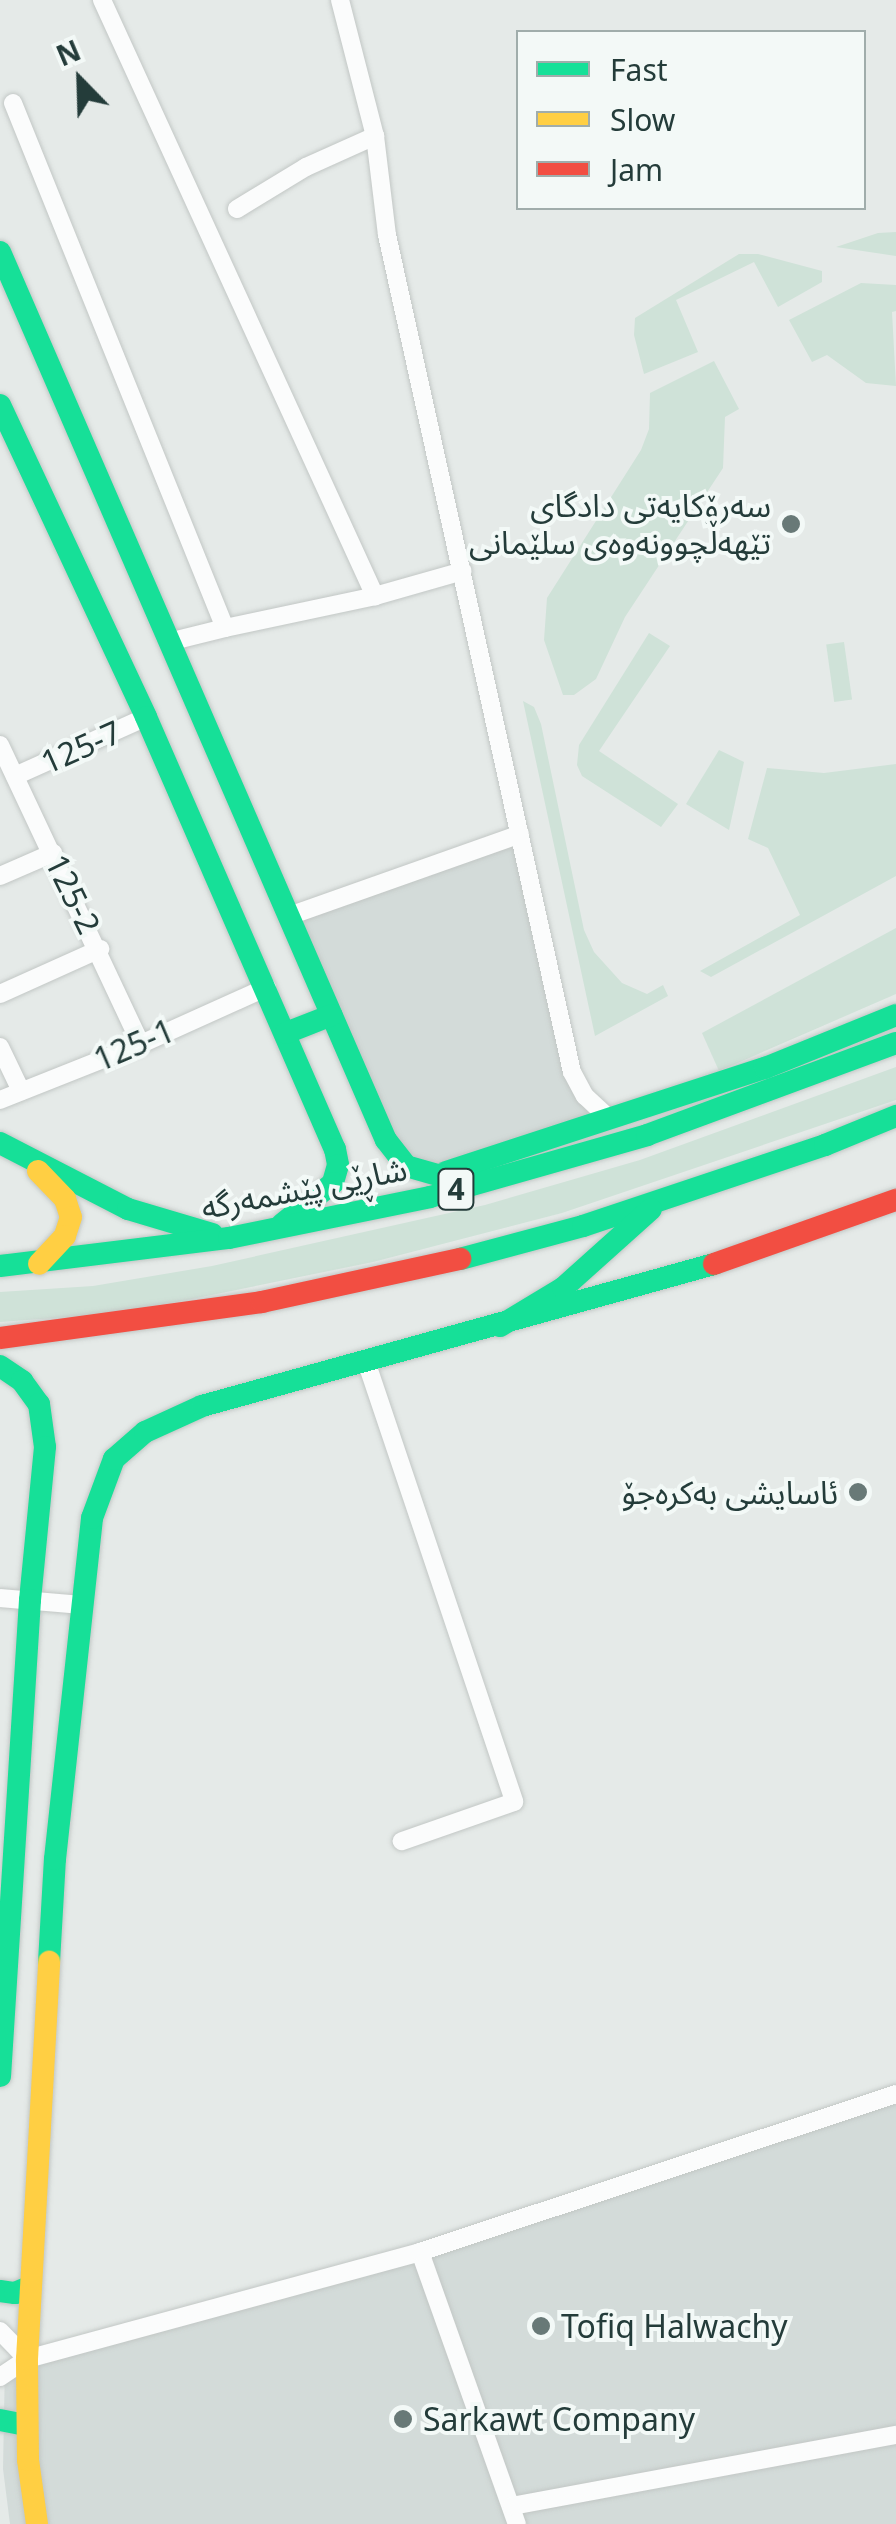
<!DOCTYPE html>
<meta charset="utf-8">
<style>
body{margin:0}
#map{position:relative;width:896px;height:2524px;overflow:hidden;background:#e5eae8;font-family:"Noto Sans","Noto Sans Arabic",sans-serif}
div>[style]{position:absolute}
.built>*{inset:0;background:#d3dbd9}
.green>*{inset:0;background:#cfe2d8;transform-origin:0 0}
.roads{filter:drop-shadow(0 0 2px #c2c7c5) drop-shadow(0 0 2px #c2c7c5)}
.street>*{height:18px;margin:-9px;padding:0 9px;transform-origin:9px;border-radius:9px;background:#fbfcfc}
.fast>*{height:22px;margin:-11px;padding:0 11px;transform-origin:11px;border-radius:11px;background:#16e098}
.slow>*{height:22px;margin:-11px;padding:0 11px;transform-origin:11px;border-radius:11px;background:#ffcf43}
.jam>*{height:22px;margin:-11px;padding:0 11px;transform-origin:11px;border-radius:11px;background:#f24e42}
.dots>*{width:28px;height:28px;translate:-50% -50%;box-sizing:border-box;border:5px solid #f3f9f7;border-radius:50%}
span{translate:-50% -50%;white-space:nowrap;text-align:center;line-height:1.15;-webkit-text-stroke:8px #f3f9f7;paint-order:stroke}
.shield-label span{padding:2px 8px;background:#f3f9f7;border:2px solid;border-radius:8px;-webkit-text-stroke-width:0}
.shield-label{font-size:30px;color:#243c3a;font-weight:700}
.poi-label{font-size:32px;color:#243c3a}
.right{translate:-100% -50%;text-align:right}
.left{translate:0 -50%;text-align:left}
.street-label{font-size:32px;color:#243c3a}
.legend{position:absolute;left:516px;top:30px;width:350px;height:180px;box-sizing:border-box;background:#f3f9f7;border:2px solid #a0adab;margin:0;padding:12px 18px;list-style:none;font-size:30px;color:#243c3a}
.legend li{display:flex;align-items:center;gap:20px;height:50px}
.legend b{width:50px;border:2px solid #a0adab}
.north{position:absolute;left:30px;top:30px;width:100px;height:100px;-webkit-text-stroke:8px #f3f9f7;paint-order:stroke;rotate:337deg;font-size:28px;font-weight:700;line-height:40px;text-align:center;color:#243c3a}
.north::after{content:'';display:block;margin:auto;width:35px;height:45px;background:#243c3a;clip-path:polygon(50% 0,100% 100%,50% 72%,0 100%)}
</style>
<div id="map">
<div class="built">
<div style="clip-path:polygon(520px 834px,572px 1072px,605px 1122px,432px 1177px,406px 1166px,289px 916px)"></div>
<div style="clip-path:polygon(896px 2093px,896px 2524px,10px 2524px,3px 2469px,5px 2362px,352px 2271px)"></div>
</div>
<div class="green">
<div style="clip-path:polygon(896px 232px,896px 256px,836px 247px,878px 233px)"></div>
<div style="clip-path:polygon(739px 254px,758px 254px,822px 271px,822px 282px,778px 307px,754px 262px,676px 300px,698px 352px,644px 374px,634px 335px,635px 318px)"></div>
<div style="clip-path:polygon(861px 283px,896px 285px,896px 311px,892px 312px,896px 386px,866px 383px,827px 355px,812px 362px,789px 320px)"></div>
<div style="clip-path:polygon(714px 361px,739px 409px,725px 417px,723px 468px,625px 617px,596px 679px,574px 695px,563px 695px,544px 640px,547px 598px,641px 450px,649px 429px,650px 393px)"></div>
<div style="clip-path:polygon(649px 633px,670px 646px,599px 751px,678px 804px,661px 827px,582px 776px,577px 765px,579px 745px)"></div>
<div style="left:844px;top:642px;width:58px;height:18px;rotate:82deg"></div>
<div style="clip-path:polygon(523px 701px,534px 707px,541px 724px,584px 930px,594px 952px,622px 983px,647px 994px,663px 985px,668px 996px,595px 1036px)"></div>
<div style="clip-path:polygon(719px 750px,744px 762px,729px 830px,686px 804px)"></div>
<div style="clip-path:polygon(896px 764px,896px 876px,711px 977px,700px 971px,800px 915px,768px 848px,748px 839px,767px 768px,824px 773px)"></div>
<div style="clip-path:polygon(896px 928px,896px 994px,719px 1071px,702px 1033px)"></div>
<div style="clip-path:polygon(896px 1067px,896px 1100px,562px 1213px,373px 1262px,192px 1299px,108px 1314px,0 1322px,0 1292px,93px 1286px,212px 1266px,485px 1205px,640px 1160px)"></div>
</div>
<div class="roads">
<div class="street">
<div style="left:102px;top:0;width:656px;rotate:65.39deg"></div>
<div style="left:340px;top:0;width:140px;rotate:75.6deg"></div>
<div style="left:13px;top:103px;width:566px;rotate:68.01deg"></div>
<div style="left:225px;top:628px;width:54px;rotate:166deg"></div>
<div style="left:237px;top:209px;width:81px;rotate:-31.3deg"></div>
<div style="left:306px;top:167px;width:76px;rotate:-24.2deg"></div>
<div style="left:375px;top:136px;width:100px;rotate:83.1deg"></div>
<div style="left:387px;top:235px;width:857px;rotate:77.54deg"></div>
<div style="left:572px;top:1072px;width:27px;rotate:62deg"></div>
<div style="left:585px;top:1096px;width:35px;rotate:43deg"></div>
<div style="left:225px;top:628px;width:153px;rotate:-12deg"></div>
<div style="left:375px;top:596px;width:91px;rotate:-15.9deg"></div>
<div style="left:0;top:745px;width:331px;rotate:64.8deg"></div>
<div style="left:15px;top:776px;width:144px;rotate:-24.2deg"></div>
<div style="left:0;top:876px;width:58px;rotate:-23.5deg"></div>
<div style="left:289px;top:916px;width:245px;rotate:-19.5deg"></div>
<div style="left:0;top:994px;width:110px;rotate:-24.2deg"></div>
<div style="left:0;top:1047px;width:49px;rotate:64.5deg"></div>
<div style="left:0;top:1100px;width:152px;rotate:-21.7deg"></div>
<div style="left:141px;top:1044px;width:138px;rotate:-24.3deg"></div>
<div style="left:366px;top:1361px;width:465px;rotate:71.4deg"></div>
<div style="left:514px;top:1802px;width:119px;rotate:160.8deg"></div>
<div style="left:0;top:1598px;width:82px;rotate:4.9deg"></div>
<div style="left:420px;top:2252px;width:289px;rotate:70.4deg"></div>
<div style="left:0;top:2331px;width:39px;rotate:46deg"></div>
<div style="left:0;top:2377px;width:32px;rotate:-34deg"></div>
<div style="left:27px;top:2359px;width:407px;rotate:-15.2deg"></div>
<div style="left:420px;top:2252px;width:502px;rotate:-18.36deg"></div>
<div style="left:512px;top:2506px;width:391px;rotate:-10.5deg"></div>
</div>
<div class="fast">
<div style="left:0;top:252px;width:968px;rotate:66.51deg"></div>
<div style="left:386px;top:1140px;width:33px;rotate:52deg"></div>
<div style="left:406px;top:1166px;width:58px;rotate:15.9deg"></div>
<div style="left:0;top:405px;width:344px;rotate:64.9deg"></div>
<div style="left:146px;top:717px;width:472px;rotate:66.4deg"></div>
<div style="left:335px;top:1149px;width:16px;rotate:79deg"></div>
<div style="left:338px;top:1165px;width:19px;rotate:106deg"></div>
<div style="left:333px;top:1183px;width:65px;rotate:141.2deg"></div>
<div style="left:286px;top:1033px;width:49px;rotate:-21.4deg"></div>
<div style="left:0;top:1143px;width:144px;rotate:27.3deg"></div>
<div style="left:128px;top:1209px;width:88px;rotate:16.6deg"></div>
<div style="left:446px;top:1172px;width:336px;rotate:-18.1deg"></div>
<div style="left:765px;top:1068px;width:141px;rotate:-22deg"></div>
<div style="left:460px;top:1259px;width:127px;rotate:-15deg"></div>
<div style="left:583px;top:1226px;width:255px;rotate:-18.5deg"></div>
<div style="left:825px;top:1145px;width:77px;rotate:-22.2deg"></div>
<div style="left:0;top:1266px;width:231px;rotate:-7deg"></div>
<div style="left:229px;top:1238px;width:205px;rotate:-11.5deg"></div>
<div style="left:430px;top:1197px;width:226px;rotate:-15.9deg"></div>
<div style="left:647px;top:1135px;width:265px;rotate:-20.3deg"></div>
<div style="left:500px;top:1326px;width:74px;rotate:-31.1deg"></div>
<div style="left:563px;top:1288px;width:118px;rotate:-41.9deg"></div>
<div style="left:0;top:1366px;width:27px;rotate:34deg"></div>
<div style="left:22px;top:1381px;width:29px;rotate:54deg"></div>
<div style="left:39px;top:1404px;width:43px;rotate:82.1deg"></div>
<div style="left:45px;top:1447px;width:154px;rotate:95.6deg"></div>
<div style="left:30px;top:1600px;width:477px;rotate:93.6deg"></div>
<div style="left:49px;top:1962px;width:103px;rotate:-86.7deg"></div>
<div style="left:55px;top:1859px;width:343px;rotate:-83.8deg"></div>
<div style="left:92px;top:1518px;width:63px;rotate:-69.6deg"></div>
<div style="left:114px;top:1459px;width:41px;rotate:-41.1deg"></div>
<div style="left:145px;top:1432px;width:63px;rotate:-24.5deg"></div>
<div style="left:202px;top:1406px;width:531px;rotate:-15.5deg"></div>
<div style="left:0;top:2291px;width:15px;rotate:8deg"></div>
<div style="left:15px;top:2293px;width:15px;rotate:-23deg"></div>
<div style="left:0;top:2420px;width:26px;rotate:11deg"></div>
</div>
<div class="slow">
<div style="left:38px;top:1171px;width:39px;rotate:46deg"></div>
<div style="left:65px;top:1199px;width:19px;rotate:72deg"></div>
<div style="left:71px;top:1217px;width:20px;rotate:108deg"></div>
<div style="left:65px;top:1236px;width:38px;rotate:133deg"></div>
<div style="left:37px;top:2524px;width:65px;rotate:-98deg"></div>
<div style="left:28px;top:2460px;width:101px;rotate:-90.6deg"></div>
<div style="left:27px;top:2359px;width:398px;rotate:-86.8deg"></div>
</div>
<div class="jam">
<div style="left:714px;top:1264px;width:193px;rotate:-19.4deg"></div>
<div style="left:0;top:1338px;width:264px;rotate:-7.8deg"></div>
<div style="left:262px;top:1302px;width:203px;rotate:-12.3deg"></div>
</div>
</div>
<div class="dots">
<div style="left:791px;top:524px;background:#687977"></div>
<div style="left:858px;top:1492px;background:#687977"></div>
<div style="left:541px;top:2326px;background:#687977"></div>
<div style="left:403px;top:2419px;background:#687977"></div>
</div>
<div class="shield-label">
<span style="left:456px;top:1189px">4</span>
</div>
<div class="poi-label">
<span class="right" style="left:771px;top:524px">سەرۆکایەتی دادگای<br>تێهەڵچوونەوەی سلێمانی</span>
<span class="right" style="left:838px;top:1492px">ئاسایشی بەکرەجۆ</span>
<span class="left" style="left:561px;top:2326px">Tofiq Halwachy</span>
<span class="left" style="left:423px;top:2419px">Sarkawt Company</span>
</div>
<div class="street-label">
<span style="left:81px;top:747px;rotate:-24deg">125-7</span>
<span style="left:73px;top:894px;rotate:64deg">125-2</span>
<span style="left:134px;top:1045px;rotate:-23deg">125-1</span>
<span style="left:304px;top:1188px;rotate:-11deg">شاڕێی پێشمەرگە</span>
</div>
<ul class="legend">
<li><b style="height:12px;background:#16e098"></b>Fast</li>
<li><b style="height:12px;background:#ffcf43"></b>Slow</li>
<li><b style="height:12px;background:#f24e42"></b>Jam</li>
</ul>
<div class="north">N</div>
</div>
